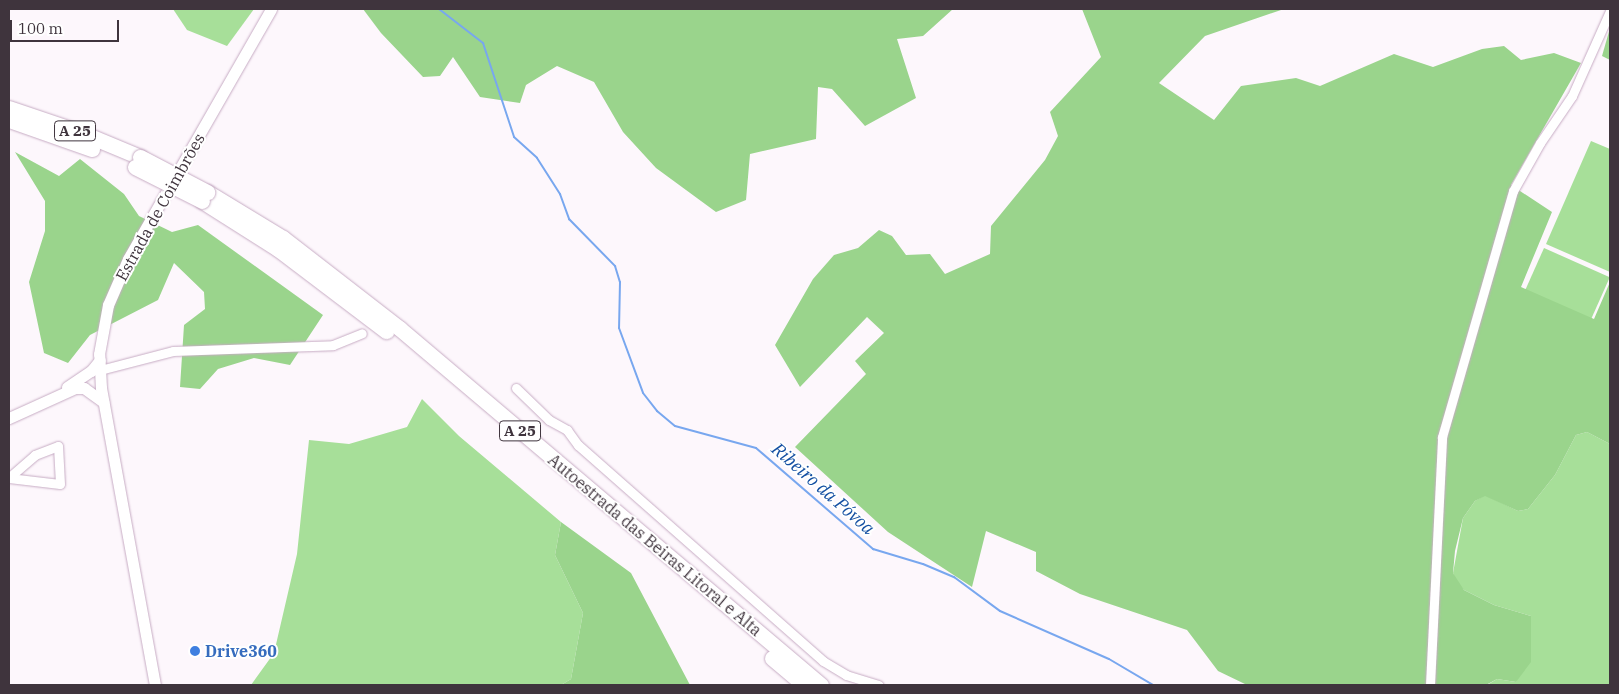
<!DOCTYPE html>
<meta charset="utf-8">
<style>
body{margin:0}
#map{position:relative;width:1619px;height:694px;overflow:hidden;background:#fdf7fc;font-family:"IBM Plex Serif",serif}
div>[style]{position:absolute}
.green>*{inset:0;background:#a7df99;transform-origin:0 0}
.forest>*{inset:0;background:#9ad48c}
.stream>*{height:2px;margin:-1px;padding:0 1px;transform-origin:1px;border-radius:1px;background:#78a7ef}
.roads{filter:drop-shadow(0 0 1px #c7acc4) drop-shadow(0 0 1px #c7acc4)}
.street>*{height:9px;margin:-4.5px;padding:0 4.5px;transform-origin:4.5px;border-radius:4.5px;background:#fff}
.secondary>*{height:11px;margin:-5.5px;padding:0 5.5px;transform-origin:5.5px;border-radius:5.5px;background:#fff}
.highway>*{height:15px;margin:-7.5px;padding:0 7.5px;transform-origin:7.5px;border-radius:7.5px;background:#fff}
.bridges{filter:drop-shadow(0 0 1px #c7acc4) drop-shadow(0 0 1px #c7acc4)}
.highway-bridge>*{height:15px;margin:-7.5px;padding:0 7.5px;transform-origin:7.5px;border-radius:7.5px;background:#fff}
.dots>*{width:14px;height:14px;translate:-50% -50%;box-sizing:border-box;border:2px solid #fff;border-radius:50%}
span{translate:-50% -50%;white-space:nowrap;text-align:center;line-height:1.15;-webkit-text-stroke:4px #fff;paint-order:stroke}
.shield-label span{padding:1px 4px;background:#fff;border:1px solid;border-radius:4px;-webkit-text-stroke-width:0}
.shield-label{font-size:15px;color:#3f343d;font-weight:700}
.street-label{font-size:16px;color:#3f343d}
.shop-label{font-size:16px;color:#366cbe;font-weight:700}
.left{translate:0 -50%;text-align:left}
.water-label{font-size:18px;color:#144fa2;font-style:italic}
.frame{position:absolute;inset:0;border:10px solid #3f343d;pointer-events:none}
.scale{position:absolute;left:10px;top:20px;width:109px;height:22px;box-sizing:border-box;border:2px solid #3f343d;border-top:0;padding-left:6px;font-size:15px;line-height:18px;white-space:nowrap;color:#3f343d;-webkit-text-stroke:4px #fff;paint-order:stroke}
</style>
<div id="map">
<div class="green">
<div style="clip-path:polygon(173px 9px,254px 9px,227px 46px,187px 30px)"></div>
<div style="clip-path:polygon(1591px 141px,1610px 149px,1610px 272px,1546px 244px)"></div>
<div style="left:1544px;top:248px;width:72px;height:46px;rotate:24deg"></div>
<div style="clip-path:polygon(422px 399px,459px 436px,561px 522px,555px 555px,583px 613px,571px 679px,561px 685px,251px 685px,274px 653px,297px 554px,309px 440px,349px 444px,407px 427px)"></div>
<div style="clip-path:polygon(1587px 432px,1610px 444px,1610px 685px,1487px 685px,1497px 679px,1516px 682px,1531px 616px,1494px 605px,1464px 590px,1457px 583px,1453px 573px,1463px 518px,1475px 501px,1485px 495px,1518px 511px,1528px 509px,1555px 475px,1576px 435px)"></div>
</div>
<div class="forest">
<div style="clip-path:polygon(363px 9px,953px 9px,923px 36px,897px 39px,916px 98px,865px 126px,832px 89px,818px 87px,816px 139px,750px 154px,746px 200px,716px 212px,656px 168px,623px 132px,594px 82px,557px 66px,526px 85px,520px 103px,480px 97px,453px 57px,440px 76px,423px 77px,381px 33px)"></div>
<div style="clip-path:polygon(1082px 9px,1284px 9px,1205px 36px,1159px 83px,1214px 120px,1241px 86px,1296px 78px,1320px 86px,1394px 54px,1433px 67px,1482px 49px,1504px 46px,1521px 60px,1554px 53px,1581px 63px,1511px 185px,1552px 212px,1521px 287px,1594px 319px,1610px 282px,1610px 444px,1587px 432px,1576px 435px,1555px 475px,1528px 509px,1518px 511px,1485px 496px,1475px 501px,1463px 518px,1455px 551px,1453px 573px,1464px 590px,1494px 605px,1531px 616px,1531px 662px,1516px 682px,1497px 679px,1486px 685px,1247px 685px,1218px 671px,1187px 630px,1080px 594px,1036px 571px,1036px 552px,986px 531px,972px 587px,888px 532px,795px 447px,866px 374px,855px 361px,884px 333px,867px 317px,800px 387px,775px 345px,813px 279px,834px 255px,858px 248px,879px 230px,892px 236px,906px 255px,930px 254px,945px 274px,990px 254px,991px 226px,1045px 160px,1058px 136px,1050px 112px,1101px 57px)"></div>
<div style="clip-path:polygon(1610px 28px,1610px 60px,1602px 56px)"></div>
<div style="clip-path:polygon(15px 152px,59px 176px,80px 159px,124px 194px,139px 216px,172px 232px,198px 225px,323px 315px,290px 365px,254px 358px,218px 369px,200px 389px,180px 387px,184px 325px,205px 309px,204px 292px,174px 263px,158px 300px,90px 335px,68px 363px,44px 353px,29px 282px,45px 231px,45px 201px)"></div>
<div style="clip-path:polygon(561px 522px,631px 573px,690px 685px,561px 685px,571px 679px,583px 613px,555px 555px)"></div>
</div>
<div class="stream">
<div style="left:439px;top:9px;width:56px;rotate:37.7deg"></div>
<div style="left:483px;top:43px;width:99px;rotate:71.7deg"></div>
<div style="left:514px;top:137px;width:31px;rotate:42deg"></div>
<div style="left:537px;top:158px;width:43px;rotate:57.4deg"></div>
<div style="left:560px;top:194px;width:27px;rotate:70deg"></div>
<div style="left:569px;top:219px;width:66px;rotate:45.6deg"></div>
<div style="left:615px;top:266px;width:17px;rotate:73deg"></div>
<div style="left:620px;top:282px;width:46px;rotate:91.2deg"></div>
<div style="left:619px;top:328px;width:69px;rotate:69.7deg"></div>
<div style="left:643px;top:393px;width:23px;rotate:52deg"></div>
<div style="left:657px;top:411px;width:23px;rotate:40deg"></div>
<div style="left:675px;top:426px;width:84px;rotate:15.2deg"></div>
<div style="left:756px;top:448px;width:155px;rotate:40.8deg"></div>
<div style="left:873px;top:549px;width:52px;rotate:16.7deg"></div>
<div style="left:923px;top:564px;width:34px;rotate:23deg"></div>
<div style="left:954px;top:577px;width:57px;rotate:36.5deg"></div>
<div style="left:1000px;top:611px;width:119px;rotate:23.8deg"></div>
<div style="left:1109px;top:659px;width:51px;rotate:30.6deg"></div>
</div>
<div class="roads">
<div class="street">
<div style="left:100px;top:370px;width:75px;rotate:-14.6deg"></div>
<div style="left:173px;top:351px;width:160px;rotate:-2.1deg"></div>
<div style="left:333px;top:345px;width:31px;rotate:-22deg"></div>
<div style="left:516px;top:388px;width:46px;rotate:44.1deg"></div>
<div style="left:549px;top:420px;width:21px;rotate:29deg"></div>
<div style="left:567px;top:430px;width:19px;rotate:54deg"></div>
<div style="left:578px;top:445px;width:327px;rotate:41.4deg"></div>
<div style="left:823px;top:661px;width:27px;rotate:31deg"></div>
<div style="left:846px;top:675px;width:34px;rotate:17deg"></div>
<div style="left:9px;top:478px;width:51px;rotate:6.7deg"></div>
<div style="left:60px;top:484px;width:38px;rotate:-93deg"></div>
<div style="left:58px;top:446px;width:25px;rotate:159deg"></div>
<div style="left:35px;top:455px;width:35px;rotate:139deg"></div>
<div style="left:1430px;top:685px;width:248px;rotate:-87.2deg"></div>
<div style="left:1442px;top:437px;width:256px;rotate:-73.9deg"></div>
<div style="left:1513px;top:191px;width:55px;rotate:-60.6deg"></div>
<div style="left:1540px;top:143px;width:57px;rotate:-55.8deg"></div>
<div style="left:1572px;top:96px;width:93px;rotate:-65.9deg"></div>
</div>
<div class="secondary">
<div style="left:67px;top:387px;width:29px;rotate:-34deg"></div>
<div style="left:91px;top:371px;width:14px;rotate:-51deg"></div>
<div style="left:9px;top:418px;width:72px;rotate:-24.4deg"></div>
<div style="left:75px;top:388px;width:9px"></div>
<div style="left:84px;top:388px;width:24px;rotate:36deg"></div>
<div style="left:155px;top:685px;width:302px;rotate:-100.3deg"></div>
<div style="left:101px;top:388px;width:34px;rotate:-93deg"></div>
<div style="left:99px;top:354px;width:50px;rotate:-79.6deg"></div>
<div style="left:108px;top:305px;width:50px;rotate:-66.5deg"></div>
<div style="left:128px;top:259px;width:288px;rotate:-60.2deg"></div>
</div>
<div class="highway">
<div style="left:9px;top:108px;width:75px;rotate:18.7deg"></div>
<div style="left:80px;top:132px;width:65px;rotate:22.6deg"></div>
<div style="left:9px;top:120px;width:88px;rotate:19.3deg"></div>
<div style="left:207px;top:192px;width:89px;rotate:31.2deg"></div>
<div style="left:283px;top:238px;width:147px;rotate:37.8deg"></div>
<div style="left:399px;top:328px;width:553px;rotate:40.23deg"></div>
<div style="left:202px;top:201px;width:90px;rotate:32.3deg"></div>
<div style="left:278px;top:249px;width:136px;rotate:37.2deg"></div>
<div style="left:772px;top:658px;width:42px;rotate:40.2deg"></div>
</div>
</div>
<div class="bridges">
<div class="highway-bridge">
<div style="left:140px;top:157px;width:76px;rotate:27.6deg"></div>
<div style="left:135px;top:167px;width:75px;rotate:26.9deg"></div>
</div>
</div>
<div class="dots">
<div style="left:195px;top:651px;background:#3f7fe0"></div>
</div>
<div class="shield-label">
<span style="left:75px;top:131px">A 25</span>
<span style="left:520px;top:431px">A 25</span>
</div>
<div class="street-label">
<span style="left:160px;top:207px;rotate:-61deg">Estrada de Coimbrões</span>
<span style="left:655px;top:545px;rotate:40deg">Autoestrada das Beiras Litoral e Alta</span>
</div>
<div class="shop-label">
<span class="left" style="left:205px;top:651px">Drive360</span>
</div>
<div class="water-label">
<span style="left:823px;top:489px;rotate:41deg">Ribeiro da Póvoa</span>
</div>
<div class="frame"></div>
<div class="scale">100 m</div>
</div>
